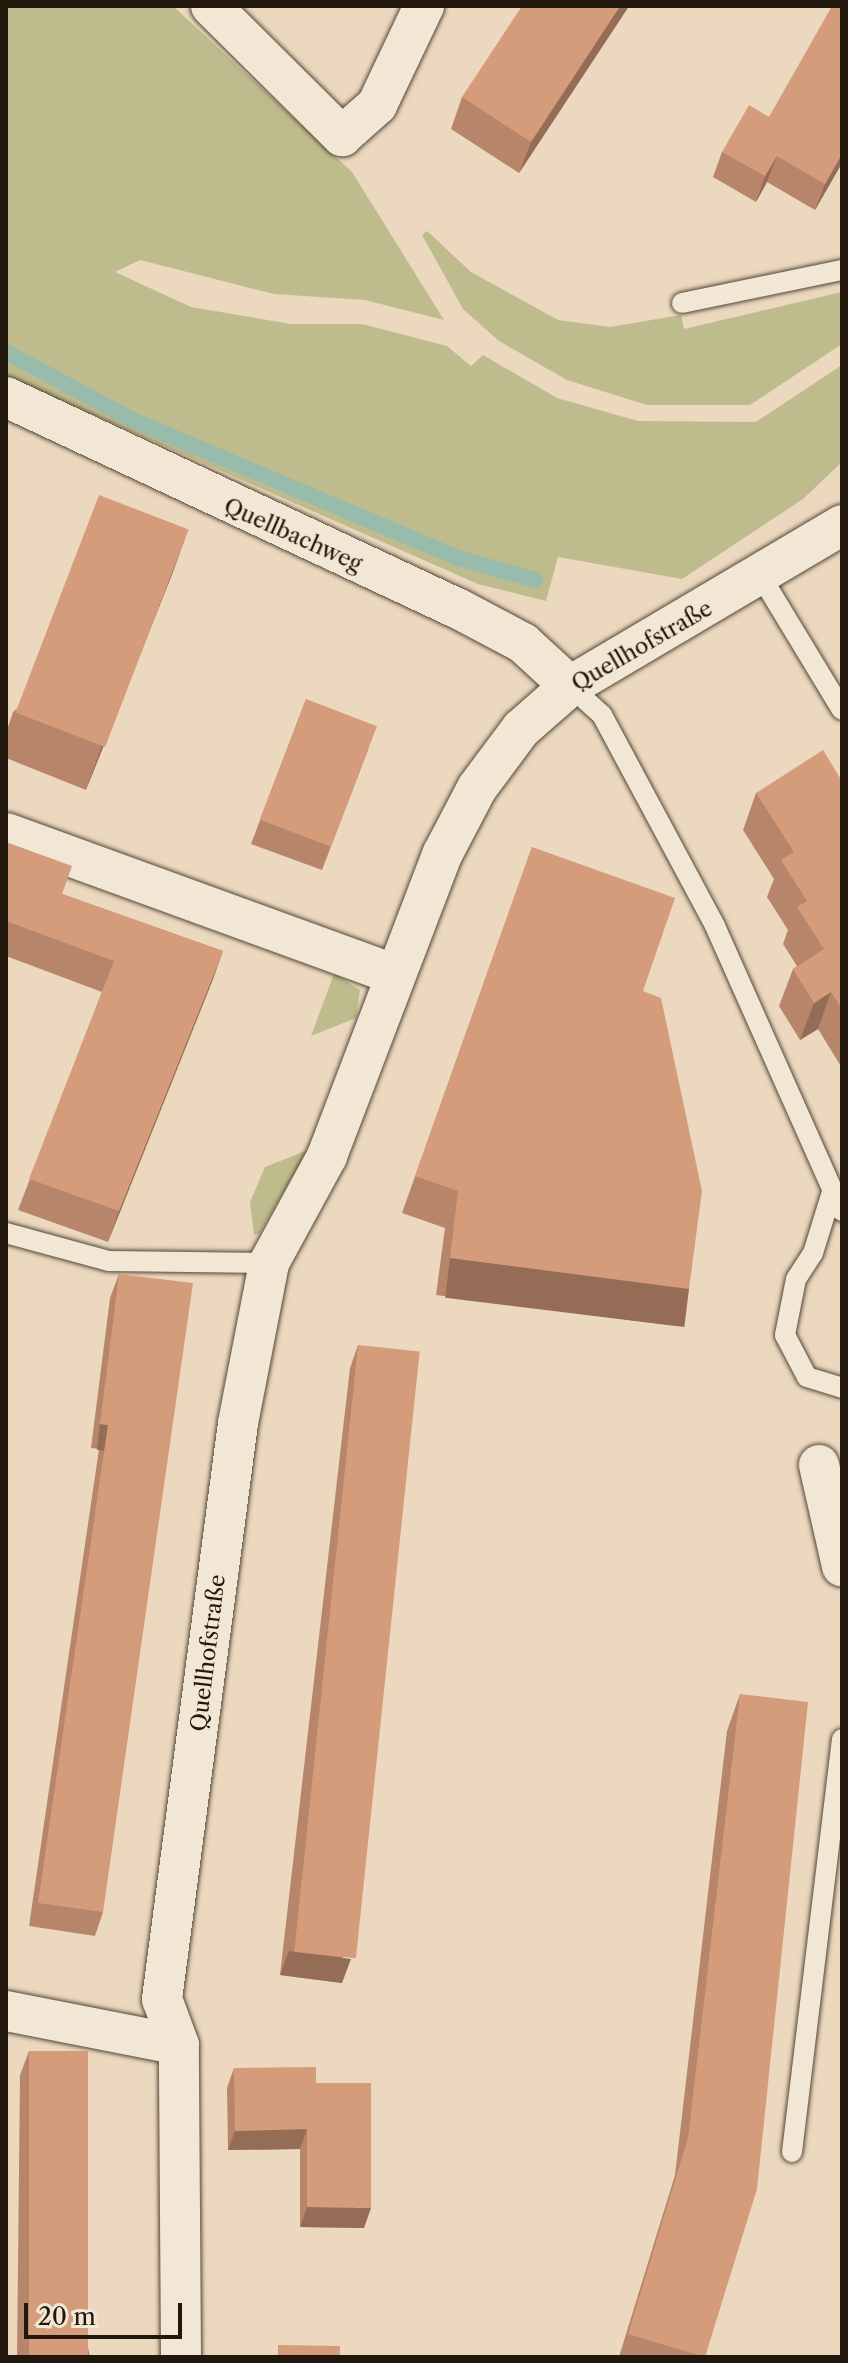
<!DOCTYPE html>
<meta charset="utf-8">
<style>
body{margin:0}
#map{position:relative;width:848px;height:2363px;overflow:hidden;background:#ebd8be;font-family:"Libre Caslon Text",serif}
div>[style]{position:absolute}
.green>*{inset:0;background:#bebc8c}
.stream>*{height:16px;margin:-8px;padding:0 8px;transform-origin:8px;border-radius:8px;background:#99bbac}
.roads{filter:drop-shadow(0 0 2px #544738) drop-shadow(0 0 2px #544738)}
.service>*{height:20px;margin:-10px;padding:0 10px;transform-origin:10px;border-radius:10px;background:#f2e6d5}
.minor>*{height:40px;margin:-20px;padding:0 20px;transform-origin:20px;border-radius:20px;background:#f2e6d5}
.wall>*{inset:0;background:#b7866a}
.shaded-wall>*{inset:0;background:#956d56;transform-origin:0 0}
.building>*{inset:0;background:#d59c7b;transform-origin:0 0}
span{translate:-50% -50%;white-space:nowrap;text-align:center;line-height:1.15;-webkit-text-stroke:6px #f2e6d5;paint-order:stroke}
.street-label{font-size:22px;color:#22170c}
.frame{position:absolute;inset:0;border:8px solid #22170c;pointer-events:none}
.scale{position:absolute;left:24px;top:2303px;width:158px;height:36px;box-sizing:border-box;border:4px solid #22170c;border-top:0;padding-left:10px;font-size:24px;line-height:28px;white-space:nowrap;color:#22170c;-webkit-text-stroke:6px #f2e6d5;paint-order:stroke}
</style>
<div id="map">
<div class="green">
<div style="clip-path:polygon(6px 6px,173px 6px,352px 172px,444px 320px,365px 300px,274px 294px,140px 260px,115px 272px,191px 307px,291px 324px,362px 324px,447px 346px,471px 366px,483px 355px,557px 398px,638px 421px,756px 422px,842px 365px,842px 462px,803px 499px,682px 579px,558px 557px,546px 601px,478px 584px,6px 376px)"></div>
<div style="clip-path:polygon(427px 231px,471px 272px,558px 320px,610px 327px,681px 315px,684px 329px,842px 292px,842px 344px,750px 405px,647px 405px,567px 380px,499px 341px,463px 309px,422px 235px)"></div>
<div style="clip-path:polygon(334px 974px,360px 990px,356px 1018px,311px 1036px)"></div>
<div style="clip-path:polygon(308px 1150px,259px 1234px,254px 1235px,250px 1202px,265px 1167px)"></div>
</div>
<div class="stream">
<div style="left:6px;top:352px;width:144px;rotate:28.2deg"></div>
<div style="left:133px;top:420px;width:353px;rotate:23deg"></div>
<div style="left:458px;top:558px;width:80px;rotate:15.9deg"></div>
</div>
<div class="roads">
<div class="service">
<div style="left:682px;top:303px;width:163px;rotate:-11.7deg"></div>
<div style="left:762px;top:578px;width:154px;rotate:58.8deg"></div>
<div style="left:570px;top:686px;width:43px;rotate:42.2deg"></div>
<div style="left:602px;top:715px;width:239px;rotate:61.8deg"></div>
<div style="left:715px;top:926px;width:312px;rotate:66deg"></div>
<div style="left:832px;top:1192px;width:64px;rotate:107.3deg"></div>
<div style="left:813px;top:1253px;width:31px;rotate:123deg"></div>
<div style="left:796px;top:1279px;width:57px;rotate:101.1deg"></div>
<div style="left:785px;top:1335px;width:47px;rotate:62.4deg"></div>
<div style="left:807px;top:1377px;width:37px;rotate:17deg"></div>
<div style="left:6px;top:1233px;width:107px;rotate:15.2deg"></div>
<div style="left:109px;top:1261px;width:160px;rotate:0.7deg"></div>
<div style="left:792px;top:2152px;width:416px;rotate:-83.1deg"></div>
</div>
<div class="minor">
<div style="left:211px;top:6px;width:185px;rotate:44.8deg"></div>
<div style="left:342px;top:136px;width:47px;rotate:-41.5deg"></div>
<div style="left:377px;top:105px;width:110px;rotate:-64.6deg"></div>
<div style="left:6px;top:397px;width:498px;rotate:25.1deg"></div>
<div style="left:457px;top:608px;width:75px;rotate:27.9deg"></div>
<div style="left:523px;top:643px;width:64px;rotate:42.5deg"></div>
<div style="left:6px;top:833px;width:413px;rotate:20deg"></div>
<div style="left:819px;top:1465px;width:104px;rotate:77.2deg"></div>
<div style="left:6px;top:2011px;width:176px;rotate:11.1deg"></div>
<div style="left:181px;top:2357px;width:312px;rotate:-90.4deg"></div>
<div style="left:179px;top:2045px;width:49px;rotate:-110.3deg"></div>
<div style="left:162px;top:1999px;width:581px;rotate:-82.48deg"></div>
<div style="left:238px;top:1423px;width:163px;rotate:-79deg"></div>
<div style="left:269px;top:1263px;width:122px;rotate:-61.5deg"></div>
<div style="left:327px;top:1156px;width:324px;rotate:-69.1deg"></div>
<div style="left:443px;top:853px;width:73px;rotate:-62.4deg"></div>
<div style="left:477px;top:788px;width:74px;rotate:-53.3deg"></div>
<div style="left:521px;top:729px;width:65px;rotate:-41.3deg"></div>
<div style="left:570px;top:686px;width:316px;rotate:-30.6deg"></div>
</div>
</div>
<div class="wall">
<div style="clip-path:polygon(629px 6px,519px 173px,451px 129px,462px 97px)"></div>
<div style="clip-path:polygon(842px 6px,842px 163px,815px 210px,767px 182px,756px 202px,713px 177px,722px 152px,769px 117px)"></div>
<div style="clip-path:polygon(173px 572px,86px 790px,6px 758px,6px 733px,13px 712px)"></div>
<div style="clip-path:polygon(306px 699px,368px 750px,322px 870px,251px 844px)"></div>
<div style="clip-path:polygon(842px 781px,842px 1068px,818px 1029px,800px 1040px,779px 1006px,793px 969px,797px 966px,783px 944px,788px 930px,767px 897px,774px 879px,743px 830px,756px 793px)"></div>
<div style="clip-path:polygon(6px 842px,62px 894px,223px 951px,108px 1242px,18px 1210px,102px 992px,6px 956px)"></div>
<div style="clip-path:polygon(532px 847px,643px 991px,689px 1289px,676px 1326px,436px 1295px,445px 1228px,402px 1213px)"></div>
<div style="clip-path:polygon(119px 1274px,103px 1912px,95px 1936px,29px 1926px,99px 1449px,91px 1448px,110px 1298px)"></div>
<div style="clip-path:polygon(358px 1345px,342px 1983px,280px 1975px,350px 1368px)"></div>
<div style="clip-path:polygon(740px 1694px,706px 2357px,619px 2357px,675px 2175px,727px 1731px)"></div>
<div style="clip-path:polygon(29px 2051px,90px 2357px,17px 2357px,20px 2075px)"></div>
<div style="clip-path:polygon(234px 2068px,316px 2083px,364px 2228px,300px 2227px,300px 2149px,228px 2150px,227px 2088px)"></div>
</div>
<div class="shaded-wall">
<div style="clip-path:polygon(620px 6px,629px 6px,519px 173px,531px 142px)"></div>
<div style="clip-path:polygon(842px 154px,842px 163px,815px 210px,825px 184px)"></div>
<div style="clip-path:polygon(777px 156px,767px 182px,756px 202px,765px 176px)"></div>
<div style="clip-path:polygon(188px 530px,173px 572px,86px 790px,101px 748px)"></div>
<div style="clip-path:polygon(223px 951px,212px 982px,108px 1242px,119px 1211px)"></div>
<div style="clip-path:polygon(831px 992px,818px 1029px,800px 1040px,814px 1003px)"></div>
<div style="left:450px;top:1258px;width:241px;height:40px;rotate:7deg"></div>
<div style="left:100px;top:1424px;width:8px;height:26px;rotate:7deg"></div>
<div style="clip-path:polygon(289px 1951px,351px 1959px,342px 1983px,280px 1975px)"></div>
<div style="clip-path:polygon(307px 2129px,300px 2149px,228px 2150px,235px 2131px)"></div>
<div style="clip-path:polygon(307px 2207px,371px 2208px,364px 2228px,300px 2227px)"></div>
</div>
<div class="building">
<div style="clip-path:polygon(522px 6px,620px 6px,531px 142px,462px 97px)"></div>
<div style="clip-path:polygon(832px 6px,842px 6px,842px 154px,825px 184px,777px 156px,765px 176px,722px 152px,749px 105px,769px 117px)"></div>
<div style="left:99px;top:495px;width:96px;height:233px;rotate:21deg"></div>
<div style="left:306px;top:699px;width:76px;height:129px;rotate:21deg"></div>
<div style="clip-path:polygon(823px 750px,842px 781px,842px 1009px,831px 992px,814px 1003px,793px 969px,824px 949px,797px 907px,807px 901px,781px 860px,794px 852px,756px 793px)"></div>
<div style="clip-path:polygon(6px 842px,72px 866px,62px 894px,223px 951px,119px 1211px,29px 1179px,114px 961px,6px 921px)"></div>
<div style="clip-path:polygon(532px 847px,675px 898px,643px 991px,661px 998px,702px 1191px,689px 1289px,450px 1258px,458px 1191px,415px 1176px)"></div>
<div style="clip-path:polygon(119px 1274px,193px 1283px,103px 1912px,38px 1903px,108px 1425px,100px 1424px)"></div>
<div style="left:358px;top:1345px;width:62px;height:610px;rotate:6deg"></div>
<div style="clip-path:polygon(740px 1694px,808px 1702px,757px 2189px,705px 2357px,628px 2334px,688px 2138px)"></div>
<div style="left:29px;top:2051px;width:59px;height:306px"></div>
<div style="clip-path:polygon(316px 2067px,316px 2083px,371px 2083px,371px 2208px,307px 2207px,307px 2129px,235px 2131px,234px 2068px)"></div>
<div style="left:278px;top:2345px;width:62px;height:12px;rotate:1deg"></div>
</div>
<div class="street-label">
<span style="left:293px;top:535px;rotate:24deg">Quellbachweg</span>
<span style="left:642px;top:646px;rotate:-30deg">Quellhofstraße</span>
<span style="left:208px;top:1653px;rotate:-83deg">Quellhofstraße</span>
</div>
<div class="frame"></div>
<div class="scale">20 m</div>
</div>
